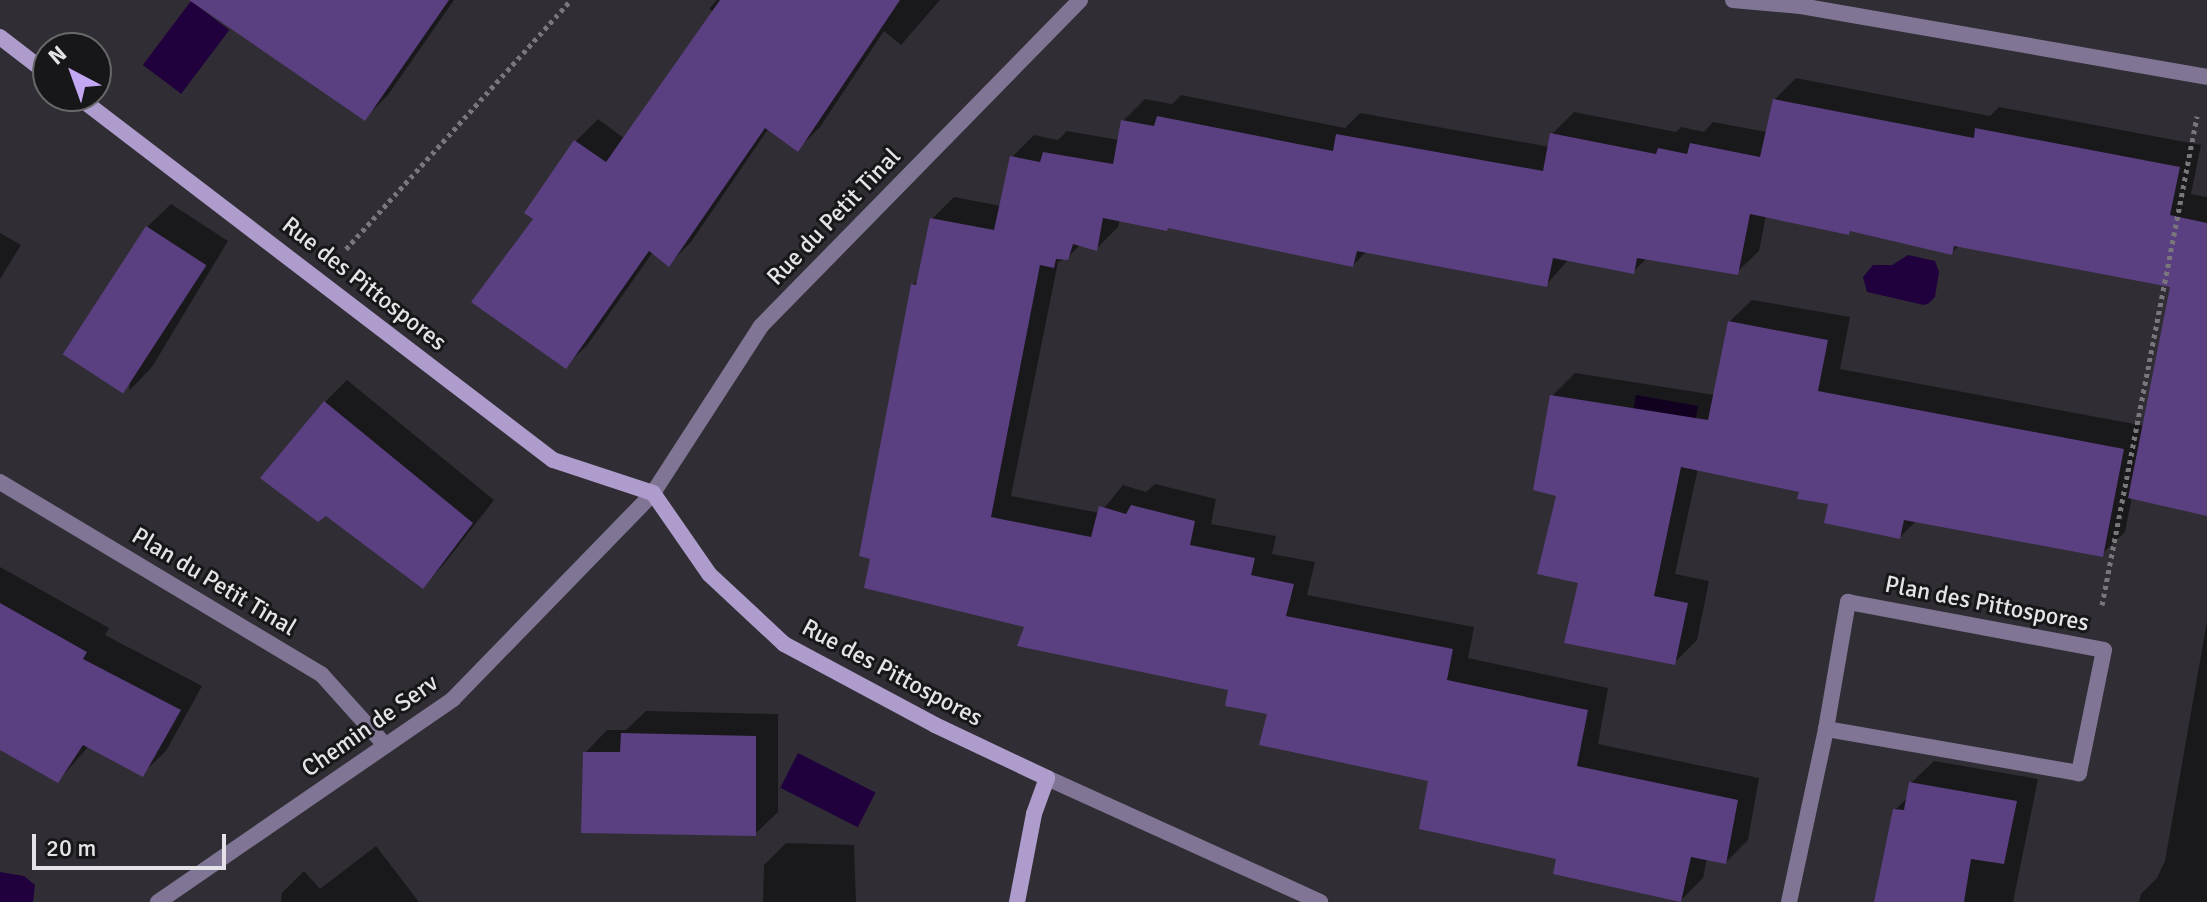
<!DOCTYPE html>
<style>
body{margin:0}
#map{position:relative;width:2207px;height:902px;overflow:hidden;background:#302e34;font-family:Signika,sans-serif}
div>[style]{position:absolute}
.water>*{inset:0;background:#20003d;transform-origin:0 0}
.shadow>*{inset:0;background:#0007}
.building>*{inset:0;background:#5a3f81;transform-origin:0 0}
.path>*{height:5px;margin-top:-2.5px;transform-origin:0;background:repeating-linear-gradient(90deg,#79777c 0 4px,transparent 0 8px)}
.street>*{height:16px;margin:-8px;padding:0 8px;transform-origin:8px;border-radius:8px;background:#807594}
.secondary>*{height:16px;margin:-8px;padding:0 8px;transform-origin:8px;border-radius:8px;background:#ae9ccd}
span{translate:-50% -50%;white-space:nowrap;text-align:center;line-height:1.15;-webkit-text-stroke:6px #171719;paint-order:stroke}
.street-label{font-size:24px;color:#e5e3e7}
.north{position:absolute;left:32px;top:32px;width:80px;height:80px;box-sizing:border-box;background:#171719;border:2px solid #69696b;border-radius:50%;rotate:319deg;font-size:22px;font-weight:700;line-height:32px;text-align:center;color:#e5e3e7}
.north::after{content:'';display:block;margin:auto;width:28px;height:36px;background:#c3a7f2;clip-path:polygon(50% 0,100% 100%,50% 72%,0 100%)}
.scale{position:absolute;left:32px;top:834px;width:194px;height:36px;box-sizing:border-box;border:4px solid #e5e3e7;border-top:0;padding-left:10px;font-size:24px;line-height:28px;white-space:nowrap;color:#e5e3e7;-webkit-text-stroke:6px #171719;paint-order:stroke}
</style>
<div id="map">
<div class="water">
<div style="left:191px;top:1px;width:48px;height:80px;rotate:37deg"></div>
<div style="clip-path:polygon(1908px 255px,1935px 261px,1939px 272px,1935px 297px,1929px 303px,1924px 305px,1867px 292px,1863px 277px,1873px 265px,1892px 265px)"></div>
<div style="left:1636px;top:395px;width:63px;height:38px;rotate:10deg"></div>
<div style="left:798px;top:753px;width:87px;height:39px;rotate:27deg"></div>
<div style="clip-path:polygon(0 872px,24px 876px,35px 885px,33px 902px,0 902px)"></div>
</div>
<div class="shadow">
<div style="clip-path:polygon(191px 0,454px 0,388px 95px,365px 118px)"></div>
<div style="clip-path:polygon(717px 0,940px 0,901px 45px,884px 31px,820px 127px,798px 149px,769px 128px,691px 242px,669px 264px,653px 252px,588px 344px,566px 366px,536px 218px,526px 212px,576px 141px,598px 119px,625px 139px,714px 12px,709px 9px)"></div>
<div style="clip-path:polygon(1796px 78px,1990px 116px,1999px 107px,2201px 145px,2191px 194px,2207px 197px,2207px 514px,2132px 496px,2125px 532px,2102px 554px,1917px 520px,1900px 537px,1801px 490px,1698px 468px,1675px 574px,1709px 581px,1697px 640px,1674px 663px,1581px 581px,1558px 494px,1552px 396px,1575px 373px,1715px 395px,1729px 322px,1752px 300px,1850px 317px,1840px 369px,2145px 426px,2172px 286px,1960px 245px,1952px 252px,1852px 229px,1849px 233px,1766px 215px,1759px 251px,1737px 272px,1647px 258px,1633px 272px,1569px 259px,1546px 285px,1367px 251px,1353px 265px,1169px 226px,1120px 219px,1118px 227px,1096px 249px,1081px 244px,1067px 258px,1058px 262px,1011px 496px,1100px 513px,1123px 485px,1146px 492px,1155px 484px,1216px 499px,1211px 524px,1276px 536px,1272px 554px,1315px 562px,1307px 595px,1474px 627px,1468px 658px,1608px 688px,1598px 744px,1759px 778px,1748px 840px,1726px 862px,1707px 858px,1703px 878px,1681px 900px,1559px 858px,1431px 779px,1269px 713px,1231px 689px,1027px 626px,913px 285px,919px 279px,932px 219px,954px 197px,1001px 206px,1012px 157px,1034px 135px,1058px 140px,1067px 131px,1119px 140px,1123px 121px,1145px 99px,1172px 104px,1181px 95px,1345px 128px,1360px 113px,1550px 147px,1552px 134px,1574px 112px,1676px 132px,1681px 127px,1704px 132px,1713px 122px,1767px 132px,1774px 100px)"></div>
<div style="clip-path:polygon(171px 204px,228px 241px,152px 367px,129px 391px,147px 227px)"></div>
<div style="clip-path:polygon(0 233px,21px 245px,0 279px)"></div>
<div style="clip-path:polygon(347px 380px,494px 500px,444px 564px,423px 586px,325px 513px,325px 402px)"></div>
<div style="clip-path:polygon(0 567px,109px 628px,105px 635px,202px 686px,166px 751px,142px 774px,89px 746px,58px 781px,0 748px)"></div>
<div style="clip-path:polygon(2207px 621px,2207px 902px,2139px 902px,2141px 894px,2157px 878px,2165px 861px)"></div>
<div style="clip-path:polygon(646px 711px,778px 714px,778px 812px,755px 834px,585px 753px,607px 730px,626px 730px)"></div>
<div style="clip-path:polygon(1934px 761px,2038px 779px,2013px 902px,1876px 902px,1895px 810px,1908px 797px,1911px 783px)"></div>
<div style="clip-path:polygon(786px 843px,854px 845px,856px 902px,763px 902px,764px 865px)"></div>
<div style="clip-path:polygon(376px 846px,419px 902px,281px 902px,282px 893px,304px 871px,320px 889px)"></div>
</div>
<div class="building">
<div style="clip-path:polygon(189px 0,449px 0,365px 121px)"></div>
<div style="clip-path:polygon(720px 0,900px 0,798px 152px,765px 128px,669px 267px,649px 251px,566px 369px,471px 302px,533px 219px,524px 213px,574px 140px,606px 162px)"></div>
<div style="clip-path:polygon(1773px 99px,1974px 138px,1975px 128px,2180px 167px,2170px 215px,2207px 223px,2207px 516px,2128px 498px,2170px 287px,1954px 246px,1952px 255px,1850px 231px,1849px 235px,1750px 214px,1738px 275px,1637px 258px,1634px 274px,1553px 258px,1547px 287px,1357px 251px,1353px 267px,1168px 228px,1167px 231px,1103px 218px,1097px 251px,1073px 244px,1068px 260px,1056px 259px,1054px 268px,1040px 265px,991px 517px,1091px 537px,1099px 506px,1126px 514px,1131px 505px,1195px 521px,1190px 545px,1255px 558px,1251px 575px,1294px 584px,1286px 616px,1453px 649px,1447px 680px,1588px 710px,1577px 766px,1738px 800px,1726px 864px,1691px 857px,1681px 902px,1553px 874px,1556px 859px,1419px 829px,1428px 781px,1259px 745px,1267px 714px,1225px 706px,1228px 690px,1017px 646px,1024px 627px,864px 588px,870px 559px,859px 556px,911px 284px,916px 285px,930px 218px,994px 230px,1010px 156px,1040px 162px,1043px 152px,1113px 164px,1121px 120px,1154px 126px,1157px 116px,1333px 151px,1336px 134px,1543px 171px,1550px 133px,1656px 154px,1658px 148px,1687px 154px,1690px 143px,1760px 157px)"></div>
<div style="left:146px;top:226px;width:72px;height:153px;rotate:33deg"></div>
<div style="clip-path:polygon(1728px 321px,1828px 340px,1818px 391px,2124px 449px,2103px 557px,1904px 520px,1900px 539px,1824px 523px,1828px 504px,1797px 499px,1799px 492px,1681px 467px,1654px 596px,1688px 603px,1675px 665px,1564px 643px,1578px 583px,1537px 574px,1556px 496px,1533px 490px,1550px 395px,1708px 420px)"></div>
<div style="clip-path:polygon(324px 401px,473px 523px,423px 589px,326px 516px,318px 522px,260px 478px)"></div>
<div style="clip-path:polygon(0 603px,87px 652px,83px 659px,181px 710px,143px 777px,83px 745px,58px 783px,0 750px)"></div>
<div style="clip-path:polygon(621px 733px,756px 736px,756px 836px,581px 833px,583px 752px,620px 752px)"></div>
<div style="clip-path:polygon(1909px 782px,2017px 801px,2004px 864px,1971px 859px,1964px 902px,1874px 902px,1893px 809px,1904px 810px)"></div>
</div>
<div class="path">
<div style="left:346px;top:249px;width:336px;rotate:-47.9deg"></div>
<div style="left:2102px;top:605px;width:498px;rotate:-79deg"></div>
</div>
<div class="street">
<div style="left:1733px;top:0;width:68px;rotate:5deg"></div>
<div style="left:1801px;top:6px;width:412px;rotate:9.9deg"></div>
<div style="left:0;top:482px;width:375px;rotate:30.9deg"></div>
<div style="left:322px;top:675px;width:94px;rotate:48deg"></div>
<div style="left:1047px;top:778px;width:300px;rotate:24.4deg"></div>
<div style="left:158px;top:902px;width:358px;rotate:-34.5deg"></div>
<div style="left:453px;top:699px;width:287px;rotate:-45.8deg"></div>
<div style="left:653px;top:493px;width:199px;rotate:-57.1deg"></div>
<div style="left:761px;top:326px;width:456px;rotate:-45.6deg"></div>
<div style="left:1789px;top:902px;width:177px;rotate:-77.9deg"></div>
<div style="left:1826px;top:729px;width:129px;rotate:-80.2deg"></div>
<div style="left:1848px;top:602px;width:260px;rotate:10.6deg"></div>
<div style="left:2104px;top:650px;width:126px;rotate:101.5deg"></div>
<div style="left:2079px;top:773px;width:257px;rotate:-170.1deg"></div>
</div>
<div class="secondary">
<div style="left:0;top:37px;width:61px;rotate:37.6deg"></div>
<div style="left:77px;top:96px;width:599px;rotate:37.41deg"></div>
<div style="left:553px;top:460px;width:105px;rotate:18.3deg"></div>
<div style="left:653px;top:493px;width:98px;rotate:55.3deg"></div>
<div style="left:709px;top:574px;width:103px;rotate:43deg"></div>
<div style="left:784px;top:644px;width:171px;rotate:28.2deg"></div>
<div style="left:935px;top:725px;width:124px;rotate:25.3deg"></div>
<div style="left:1047px;top:778px;width:38px;rotate:110deg"></div>
<div style="left:1034px;top:814px;width:90px;rotate:100.9deg"></div>
</div>
<div class="street-label">
<span style="left:834px;top:217px;rotate:-46deg">Rue du Petit Tinal</span>
<span style="left:364px;top:284px;rotate:38deg">Rue des Pittospores</span>
<span style="left:214px;top:582px;rotate:31deg">Plan du Petit Tinal</span>
<span style="left:1987px;top:604px;rotate:11deg">Plan des Pittospores</span>
<span style="left:892px;top:673px;rotate:28deg">Rue des Pittospores</span>
<span style="left:370px;top:726px;rotate:-35deg">Chemin de Serv</span>
</div>
<div class="north">N</div>
<div class="scale">20 m</div>
</div>
